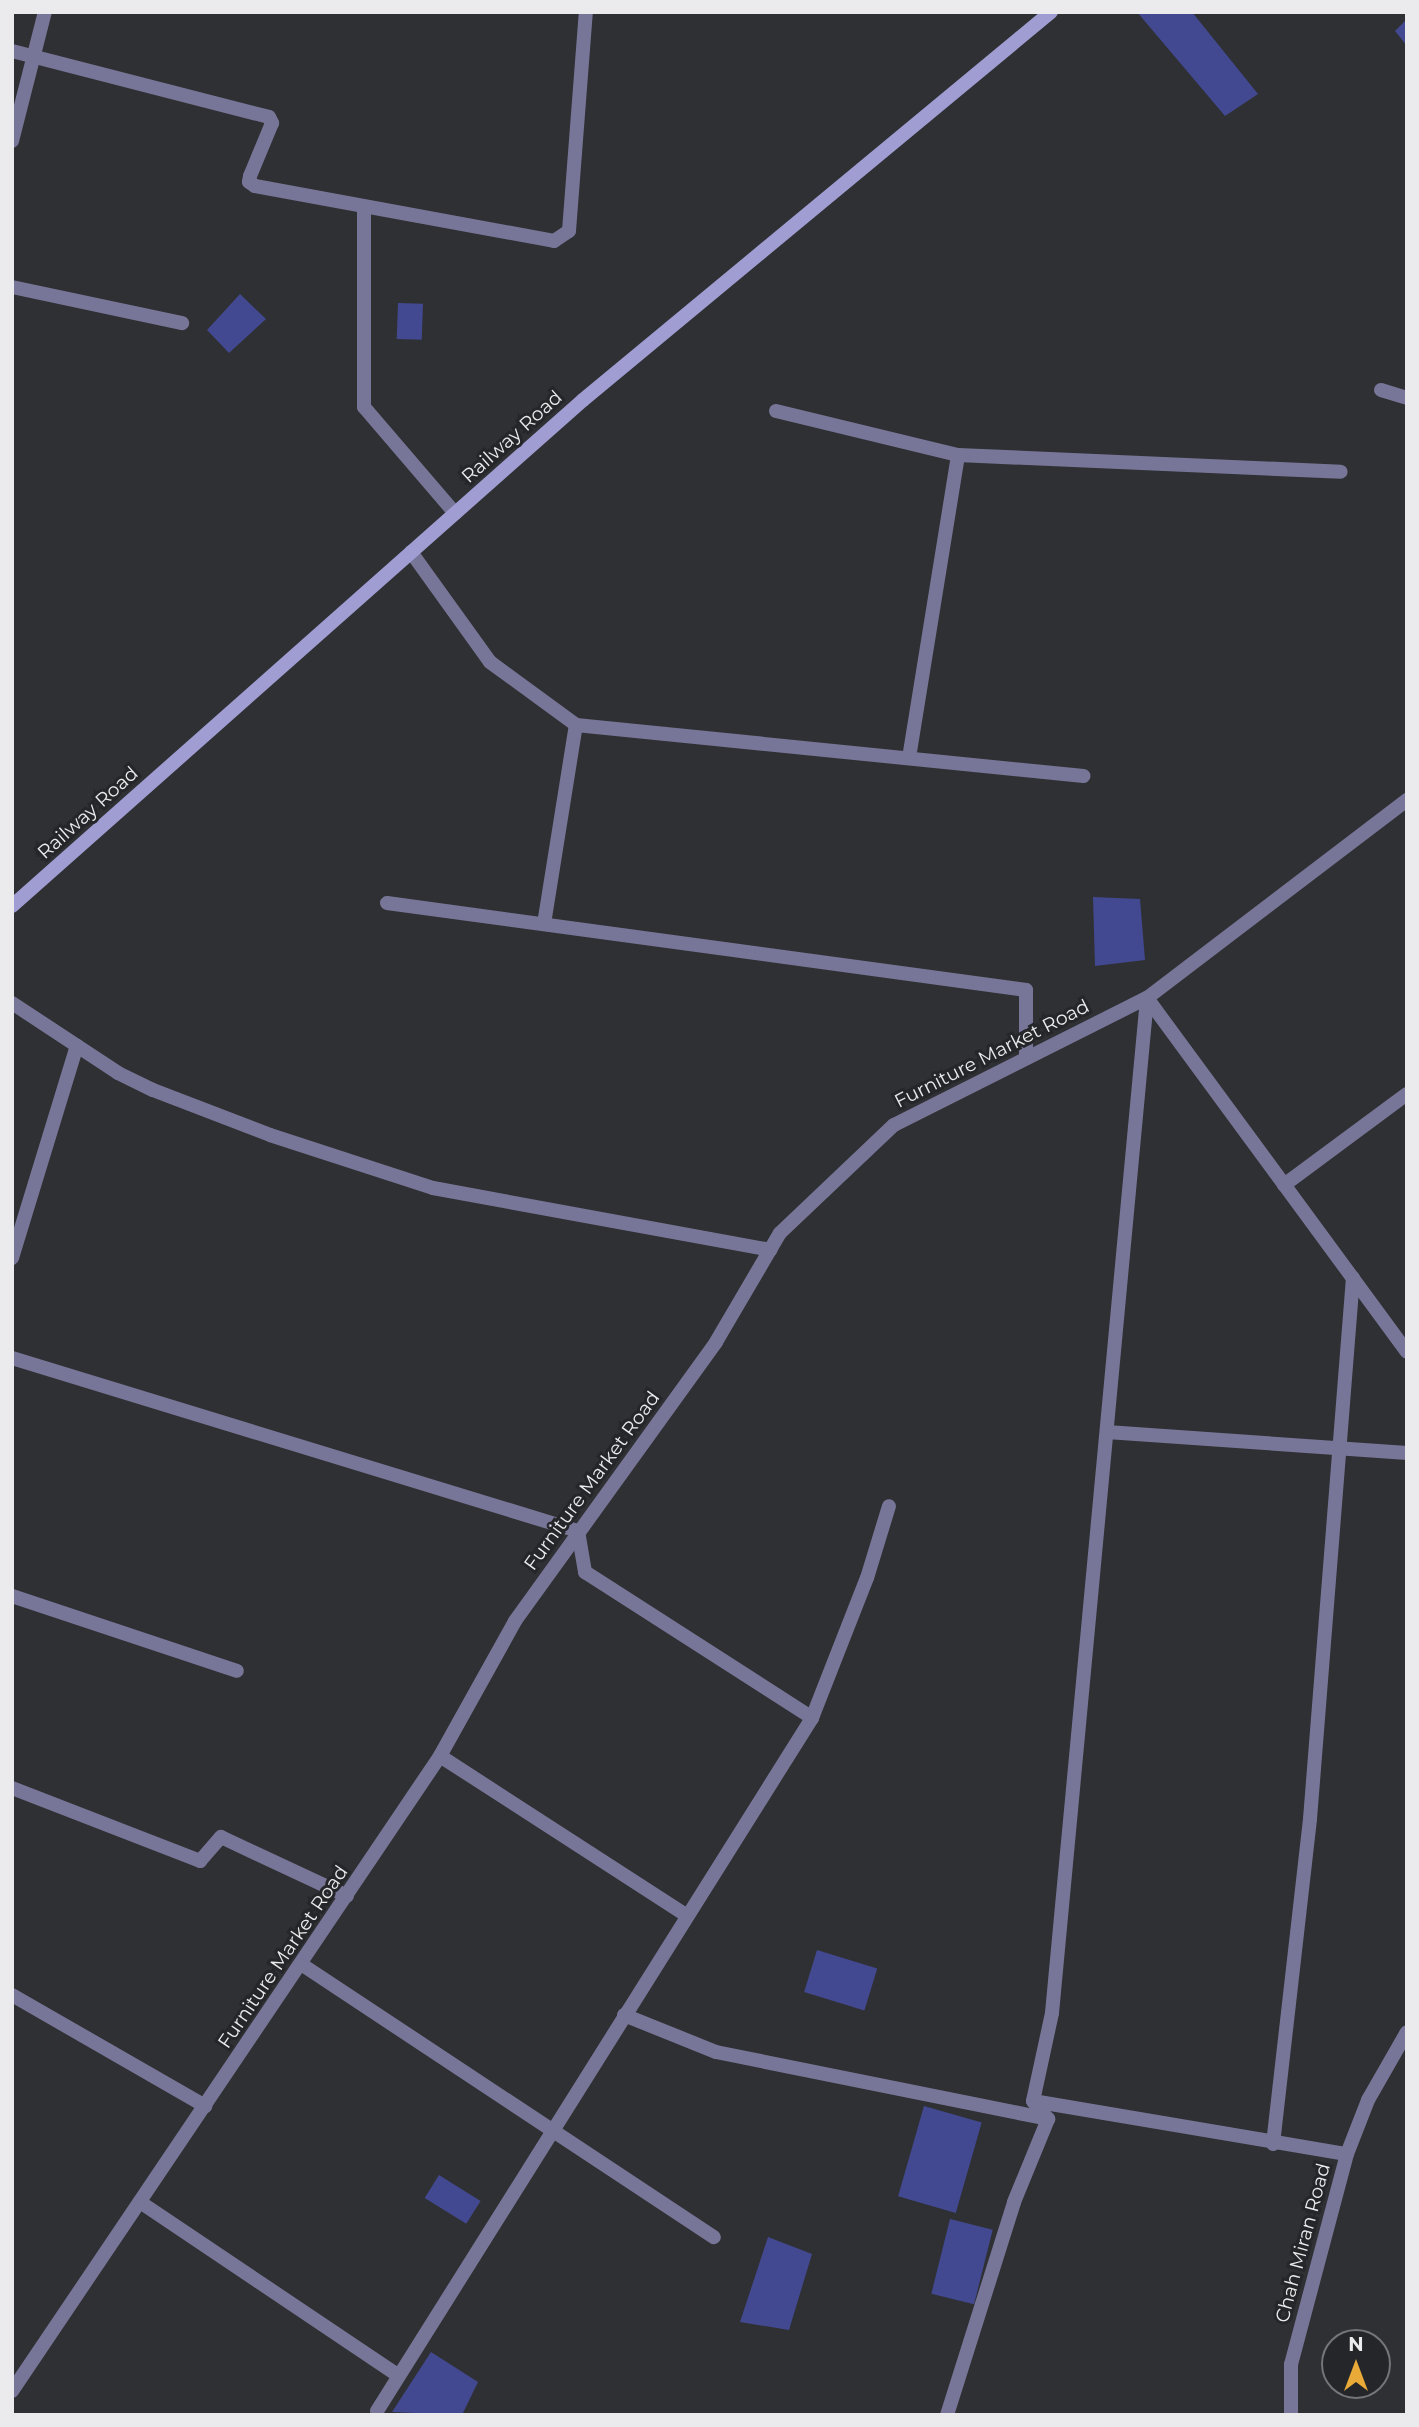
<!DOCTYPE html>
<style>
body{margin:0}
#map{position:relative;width:1419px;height:2427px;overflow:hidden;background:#2f3033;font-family:Montserrat,sans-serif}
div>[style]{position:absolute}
.building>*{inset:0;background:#434991;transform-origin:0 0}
.street>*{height:14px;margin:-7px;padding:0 7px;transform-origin:7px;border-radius:7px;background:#787698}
.secondary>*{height:14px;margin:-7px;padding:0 7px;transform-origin:7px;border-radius:7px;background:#a09dd3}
span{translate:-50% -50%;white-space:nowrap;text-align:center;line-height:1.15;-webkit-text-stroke:6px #252629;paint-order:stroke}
.street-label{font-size:19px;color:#ebebed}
.frame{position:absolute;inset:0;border:14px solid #ebebed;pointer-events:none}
.north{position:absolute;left:1321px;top:2329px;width:70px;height:70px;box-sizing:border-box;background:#252629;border:2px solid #747577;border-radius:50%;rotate:0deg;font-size:19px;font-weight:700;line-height:28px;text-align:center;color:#ebebed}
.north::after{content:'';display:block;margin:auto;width:24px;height:32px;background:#e9aa38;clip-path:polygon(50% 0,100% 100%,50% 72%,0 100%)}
</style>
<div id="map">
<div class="building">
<div style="clip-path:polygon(1137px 12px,1192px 12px,1258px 94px,1225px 116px)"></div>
<div style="clip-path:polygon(1407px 19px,1407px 46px,1395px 31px)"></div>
<div style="clip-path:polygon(240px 294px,266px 319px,229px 353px,207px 330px)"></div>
<div style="left:398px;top:303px;width:25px;height:36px;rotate:2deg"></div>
<div style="clip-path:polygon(1093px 897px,1140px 899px,1145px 960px,1095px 966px)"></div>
<div style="left:817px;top:1950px;width:63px;height:44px;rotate:17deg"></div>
<div style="left:924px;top:2106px;width:60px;height:94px;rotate:16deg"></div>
<div style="left:439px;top:2175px;width:49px;height:27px;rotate:32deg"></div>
<div style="left:950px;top:2219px;width:44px;height:77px;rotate:14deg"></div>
<div style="clip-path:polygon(768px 2237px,812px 2254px,789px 2330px,740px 2322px)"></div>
<div style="clip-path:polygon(431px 2352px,478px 2382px,462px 2415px,392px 2412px)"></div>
</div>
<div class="street">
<div style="left:12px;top:51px;width:265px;rotate:14.4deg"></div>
<div style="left:269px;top:117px;width:7px;rotate:63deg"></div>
<div style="left:272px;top:123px;width:57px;rotate:112.5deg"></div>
<div style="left:250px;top:176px;width:6px;rotate:99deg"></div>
<div style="left:249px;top:182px;width:7px;rotate:34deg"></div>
<div style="left:255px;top:186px;width:304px;rotate:10.4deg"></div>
<div style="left:554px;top:241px;width:18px;rotate:-34deg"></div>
<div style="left:569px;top:231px;width:220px;rotate:-85.6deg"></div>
<div style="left:12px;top:141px;width:133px;rotate:-75.7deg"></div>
<div style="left:364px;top:208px;width:199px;rotate:90deg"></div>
<div style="left:364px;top:407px;width:140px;rotate:49.4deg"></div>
<div style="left:12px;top:287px;width:174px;rotate:12deg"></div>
<div style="left:1381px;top:390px;width:27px;rotate:17deg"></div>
<div style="left:776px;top:411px;width:187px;rotate:13.6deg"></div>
<div style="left:958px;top:455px;width:383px;rotate:2.5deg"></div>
<div style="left:411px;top:552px;width:135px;rotate:54.3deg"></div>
<div style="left:490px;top:662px;width:107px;rotate:36.2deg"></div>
<div style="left:576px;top:725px;width:510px;rotate:5.74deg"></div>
<div style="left:909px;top:758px;width:307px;rotate:-80.8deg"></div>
<div style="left:387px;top:903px;width:645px;rotate:7.75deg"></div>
<div style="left:1026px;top:990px;width:68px;rotate:90deg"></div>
<div style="left:544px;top:924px;width:202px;rotate:-80.9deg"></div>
<div style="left:1147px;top:998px;width:439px;rotate:53.7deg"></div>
<div style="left:12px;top:1003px;width:127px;rotate:33.4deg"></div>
<div style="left:118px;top:1073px;width:39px;rotate:26deg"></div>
<div style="left:153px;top:1090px;width:125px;rotate:21deg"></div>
<div style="left:270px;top:1135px;width:171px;rotate:18deg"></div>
<div style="left:433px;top:1188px;width:343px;rotate:10.4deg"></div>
<div style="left:1284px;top:1185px;width:153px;rotate:-36.5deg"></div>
<div style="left:12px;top:1258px;width:222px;rotate:-73deg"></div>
<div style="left:12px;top:1358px;width:592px;rotate:17deg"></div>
<div style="left:578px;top:1531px;width:42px;rotate:80.3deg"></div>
<div style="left:585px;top:1572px;width:270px;rotate:32.7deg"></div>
<div style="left:1107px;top:1432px;width:301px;rotate:4deg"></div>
<div style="left:12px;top:1596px;width:237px;rotate:18.4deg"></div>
<div style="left:440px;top:1756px;width:294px;rotate:32.9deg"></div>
<div style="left:12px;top:1788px;width:202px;rotate:21.2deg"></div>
<div style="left:200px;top:1861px;width:32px;rotate:-49deg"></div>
<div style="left:221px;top:1837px;width:139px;rotate:25.1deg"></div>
<div style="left:301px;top:1964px;width:495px;rotate:33.5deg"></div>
<div style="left:12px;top:1995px;width:223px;rotate:29.9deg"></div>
<div style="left:624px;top:2015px;width:99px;rotate:21.9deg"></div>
<div style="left:716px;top:2052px;width:339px;rotate:11.4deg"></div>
<div style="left:1033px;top:2101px;width:318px;rotate:9.6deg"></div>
<div style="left:1347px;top:2154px;width:217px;rotate:104.9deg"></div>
<div style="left:1291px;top:2364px;width:51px;rotate:90deg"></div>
<div style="left:1273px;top:2144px;width:327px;rotate:-83.5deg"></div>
<div style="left:1310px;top:1819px;width:543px;rotate:-85.46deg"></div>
<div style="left:1347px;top:2154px;width:58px;rotate:-68.7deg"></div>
<div style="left:1368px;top:2100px;width:78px;rotate:-60.2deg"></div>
<div style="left:140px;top:2202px;width:310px;rotate:33.9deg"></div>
<div style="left:12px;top:2391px;width:766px;rotate:-56.02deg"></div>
<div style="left:440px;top:1756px;width:154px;rotate:-60.9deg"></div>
<div style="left:515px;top:1621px;width:344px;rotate:-54.2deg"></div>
<div style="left:716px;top:1342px;width:126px;rotate:-59.6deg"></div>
<div style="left:780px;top:1233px;width:157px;rotate:-43.5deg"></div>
<div style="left:894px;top:1125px;width:283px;rotate:-26.7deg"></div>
<div style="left:1147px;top:998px;width:327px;rotate:-37.3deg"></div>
<div style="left:377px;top:2411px;width:818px;rotate:-57.88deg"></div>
<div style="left:812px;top:1718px;width:150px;rotate:-68.6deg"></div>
<div style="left:867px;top:1578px;width:75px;rotate:-73deg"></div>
<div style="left:947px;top:2415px;width:223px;rotate:-72.5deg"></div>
<div style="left:1014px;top:2202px;width:90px;rotate:-67.7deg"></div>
<div style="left:1048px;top:2119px;width:23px;rotate:-130deg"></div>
<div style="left:1033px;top:2101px;width:90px;rotate:-77.8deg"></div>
<div style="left:1052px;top:2013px;width:1019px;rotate:-84.65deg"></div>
</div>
<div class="secondary">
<div style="left:12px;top:906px;width:763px;rotate:-41.55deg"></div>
<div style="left:583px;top:400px;width:608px;rotate:-39.66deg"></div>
</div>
<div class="street-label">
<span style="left:512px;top:437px;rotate:-42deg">Railway Road</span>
<span style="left:88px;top:813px;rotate:-42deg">Railway Road</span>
<span style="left:992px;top:1054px;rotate:-27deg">Furniture Market Road</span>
<span style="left:592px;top:1481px;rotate:-54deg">Furniture Market Road</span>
<span style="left:283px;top:1957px;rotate:-56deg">Furniture Market Road</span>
<span style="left:1303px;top:2243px;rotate:-75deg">Chah Miran Road</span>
</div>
<div class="frame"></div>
<div class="north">N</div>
</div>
